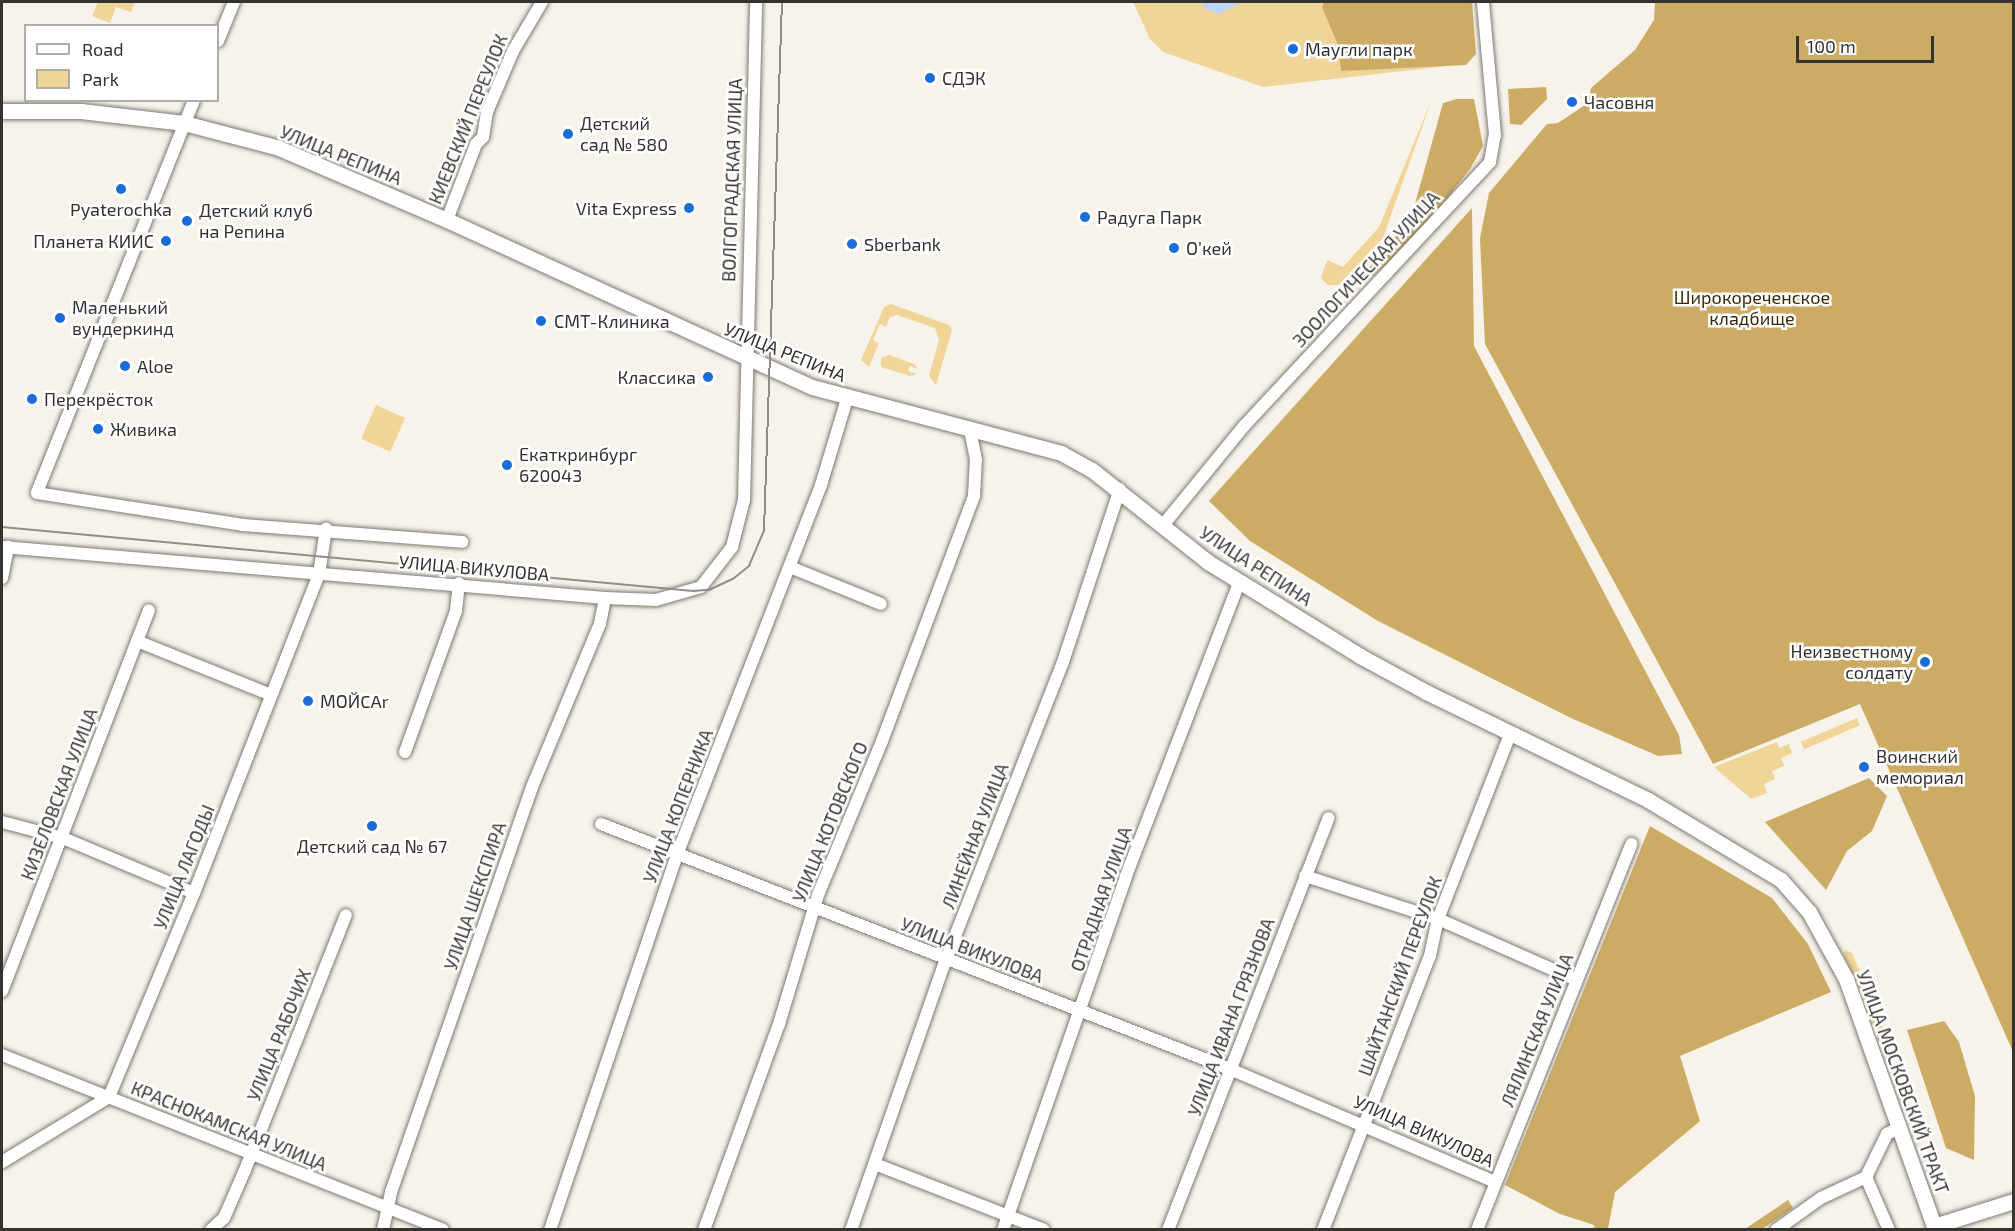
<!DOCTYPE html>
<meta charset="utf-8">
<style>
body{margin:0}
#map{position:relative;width:2015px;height:1231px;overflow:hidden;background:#f7f3eb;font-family:"Exo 2",sans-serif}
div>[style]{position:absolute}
.green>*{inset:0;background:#f1d598;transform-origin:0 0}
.forest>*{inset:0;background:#ccac64}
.water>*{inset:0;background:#bcd5fb}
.roads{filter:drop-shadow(0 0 2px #7c7972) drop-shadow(0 0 2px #7c7972)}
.minor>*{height:12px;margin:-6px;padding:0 6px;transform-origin:6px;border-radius:6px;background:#fff}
.major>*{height:15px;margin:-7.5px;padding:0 7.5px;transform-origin:7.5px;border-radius:7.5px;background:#fff}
.tram>*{height:1.5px;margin:-0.75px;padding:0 0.75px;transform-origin:0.75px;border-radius:0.75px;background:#918e89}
.dots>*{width:16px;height:16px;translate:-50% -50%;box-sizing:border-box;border:3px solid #fff;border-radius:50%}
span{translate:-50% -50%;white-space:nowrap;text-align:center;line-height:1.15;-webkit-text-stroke:5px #fff;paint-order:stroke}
.poi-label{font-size:18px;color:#353330}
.left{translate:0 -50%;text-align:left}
.right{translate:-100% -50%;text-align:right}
.street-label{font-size:18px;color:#353330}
.park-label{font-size:18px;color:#372a08}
.frame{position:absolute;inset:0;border:3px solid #353330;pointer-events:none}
.legend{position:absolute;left:24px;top:24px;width:195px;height:78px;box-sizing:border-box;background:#fff;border:2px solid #aeadac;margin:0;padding:8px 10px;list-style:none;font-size:18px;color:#353330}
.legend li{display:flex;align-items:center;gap:12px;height:30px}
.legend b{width:30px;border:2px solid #aeadac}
.scale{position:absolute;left:1796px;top:36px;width:138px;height:27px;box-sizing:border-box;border:3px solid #353330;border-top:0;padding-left:8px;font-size:18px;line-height:21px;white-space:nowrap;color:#353330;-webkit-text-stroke:4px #fff;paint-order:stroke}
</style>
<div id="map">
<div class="green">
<div style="clip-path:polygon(98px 2px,135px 2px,131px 12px,116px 7px,110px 23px,92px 16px)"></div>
<div style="clip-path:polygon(1133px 2px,1445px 2px,1447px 66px,1263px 87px,1163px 52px,1150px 39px)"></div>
<div style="clip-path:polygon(1432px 99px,1383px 238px,1339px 285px,1328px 285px,1321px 278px,1327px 260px,1343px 267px,1379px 227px)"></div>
<div style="clip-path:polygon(891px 304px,949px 325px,952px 330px,936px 385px,929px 376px,939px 340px,935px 328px,897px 315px,890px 317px,886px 327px,880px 324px,873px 340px,879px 343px,869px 367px,861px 360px,884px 307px)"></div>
<div style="clip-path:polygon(889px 355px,914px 364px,918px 369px,910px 366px,908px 371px,917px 374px,910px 376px,881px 367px,881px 358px)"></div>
<div style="left:376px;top:405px;width:32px;height:37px;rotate:24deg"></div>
<div style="left:1857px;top:718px;width:8px;height:61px;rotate:67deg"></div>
<div style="clip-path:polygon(1777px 742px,1779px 748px,1789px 744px,1792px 753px,1781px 758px,1784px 766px,1772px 771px,1775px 779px,1764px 784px,1767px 793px,1751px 799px,1714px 767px)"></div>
<div style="clip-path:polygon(1846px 950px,1852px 953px,1877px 1010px,1890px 1047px,1888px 1054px,1879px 1042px,1843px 953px)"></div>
</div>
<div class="forest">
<div style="clip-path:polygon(1324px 2px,1472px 2px,1476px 54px,1466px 65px,1341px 71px,1338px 45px,1322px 7px)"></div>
<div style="clip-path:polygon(1655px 2px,2013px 2px,2013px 1052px,1860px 704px,1713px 764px,1485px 344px,1480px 238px,1489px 193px,1547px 124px,1558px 123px,1588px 103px,1591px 88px,1635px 50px,1654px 20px)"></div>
<div style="clip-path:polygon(1546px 87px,1547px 99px,1521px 125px,1510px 124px,1508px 89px)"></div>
<div style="clip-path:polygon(1457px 99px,1474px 99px,1483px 146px,1470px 169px,1415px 239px,1364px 284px,1357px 282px,1411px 218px,1443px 103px)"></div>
<div style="clip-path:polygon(1472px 208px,1474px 346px,1679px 735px,1682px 754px,1658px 756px,1571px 718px,1378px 621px,1250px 541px,1209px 501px)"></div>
<div style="clip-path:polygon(1869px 778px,1887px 796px,1872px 831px,1847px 851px,1826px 890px,1765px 822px)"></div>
<div style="clip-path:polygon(1650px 826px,1772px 898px,1808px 944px,1831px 992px,1680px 1056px,1700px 1121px,1615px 1192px,1608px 1229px,1595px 1229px,1594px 1225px,1560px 1214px,1505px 1185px)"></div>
<div style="clip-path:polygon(1944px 1021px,1959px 1042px,1975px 1096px,1974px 1160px,1946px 1148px,1907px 1030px)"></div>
<div style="clip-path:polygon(1788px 1200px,1793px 1208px,1762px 1229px,1745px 1229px)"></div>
</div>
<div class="water">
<div style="clip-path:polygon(1200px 2px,1242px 2px,1219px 14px,1206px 9px)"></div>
</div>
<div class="roads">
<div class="minor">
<div style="left:218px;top:41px;width:42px;rotate:-67.7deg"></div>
<div style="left:194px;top:100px;width:423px;rotate:111.8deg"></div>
<div style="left:37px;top:493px;width:208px;rotate:8.8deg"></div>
<div style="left:243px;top:525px;width:220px;rotate:4.4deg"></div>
<div style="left:447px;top:220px;width:81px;rotate:-69.1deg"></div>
<div style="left:476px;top:144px;width:10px;rotate:-45deg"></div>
<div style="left:483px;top:137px;width:25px;rotate:-81deg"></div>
<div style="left:487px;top:112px;width:66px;rotate:-66.9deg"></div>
<div style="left:513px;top:51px;width:57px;rotate:-59.4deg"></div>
<div style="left:1164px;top:524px;width:127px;rotate:-50.8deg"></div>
<div style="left:1244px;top:426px;width:361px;rotate:-47deg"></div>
<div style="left:1490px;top:162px;width:27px;rotate:-80deg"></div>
<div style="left:1495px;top:135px;width:134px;rotate:-95.2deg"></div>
<div style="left:2px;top:547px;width:605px;rotate:4.83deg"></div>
<div style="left:605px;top:598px;width:51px;rotate:2.2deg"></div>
<div style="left:656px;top:600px;width:47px;rotate:-16.1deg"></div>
<div style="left:701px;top:587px;width:51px;rotate:-52.2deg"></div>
<div style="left:732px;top:547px;width:49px;rotate:-75.7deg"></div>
<div style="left:744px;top:500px;width:498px;rotate:-88.6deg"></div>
<div style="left:790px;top:567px;width:98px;rotate:22.1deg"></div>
<div style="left:2px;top:578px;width:32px;rotate:-79deg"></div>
<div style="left:137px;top:641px;width:144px;rotate:21.9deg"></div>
<div style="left:405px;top:752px;width:150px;rotate:-70.1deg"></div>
<div style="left:456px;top:611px;width:28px;rotate:-84deg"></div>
<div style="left:2px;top:822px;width:63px;rotate:14.7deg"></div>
<div style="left:63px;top:838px;width:142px;rotate:22.8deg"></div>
<div style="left:601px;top:824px;width:675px;rotate:21.28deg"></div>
<div style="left:1230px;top:1069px;width:288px;rotate:23.1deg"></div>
<div style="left:1305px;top:876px;width:140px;rotate:17.9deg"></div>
<div style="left:1438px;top:919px;width:151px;rotate:23.8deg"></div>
<div style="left:2px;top:991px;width:408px;rotate:-68.9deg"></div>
<div style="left:2px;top:1055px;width:474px;rotate:21.6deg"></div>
<div style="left:2px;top:1162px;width:125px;rotate:-31.3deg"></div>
<div style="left:109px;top:1097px;width:221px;rotate:-67.4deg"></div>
<div style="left:194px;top:893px;width:343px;rotate:-68.6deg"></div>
<div style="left:319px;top:574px;width:46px;rotate:-81.2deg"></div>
<div style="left:875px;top:1164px;width:181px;rotate:21.3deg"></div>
<div style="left:211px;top:1230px;width:18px;rotate:-43deg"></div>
<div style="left:224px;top:1218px;width:52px;rotate:-66.4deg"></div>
<div style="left:245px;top:1170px;width:274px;rotate:-68.4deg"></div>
<div style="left:383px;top:1230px;width:39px;rotate:-78deg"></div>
<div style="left:391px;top:1192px;width:429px;rotate:-70.8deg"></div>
<div style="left:532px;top:787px;width:177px;rotate:-67.4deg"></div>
<div style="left:600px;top:624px;width:26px;rotate:-79deg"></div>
<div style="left:550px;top:1230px;width:399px;rotate:-71.3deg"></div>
<div style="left:678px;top:852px;width:394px;rotate:-68.7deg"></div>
<div style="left:821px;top:485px;width:90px;rotate:-73.2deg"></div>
<div style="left:704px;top:1230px;width:219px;rotate:-70deg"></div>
<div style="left:779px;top:1024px;width:135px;rotate:-73.2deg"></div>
<div style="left:818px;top:895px;width:167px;rotate:-67.4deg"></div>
<div style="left:882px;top:741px;width:262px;rotate:-69.4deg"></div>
<div style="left:974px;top:496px;width:36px;rotate:-87deg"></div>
<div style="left:976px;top:460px;width:33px;rotate:-101deg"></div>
<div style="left:851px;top:1230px;width:287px;rotate:-70.7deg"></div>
<div style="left:946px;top:959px;width:319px;rotate:-68.5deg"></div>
<div style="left:1063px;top:662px;width:182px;rotate:-71.8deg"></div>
<div style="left:1003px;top:1230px;width:375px;rotate:-70.8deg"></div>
<div style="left:1126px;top:876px;width:314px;rotate:-68.9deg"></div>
<div style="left:1168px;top:1230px;width:442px;rotate:-68.7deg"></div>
<div style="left:1323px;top:1230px;width:294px;rotate:-68.7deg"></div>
<div style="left:1430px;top:956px;width:38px;rotate:-78deg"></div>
<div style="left:1438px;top:919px;width:199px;rotate:-68.7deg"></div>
<div style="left:1477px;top:1230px;width:416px;rotate:-68.2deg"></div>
<div style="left:1776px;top:1230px;width:55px;rotate:-35.4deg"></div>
<div style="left:1821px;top:1198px;width:50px;rotate:-25deg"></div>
<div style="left:1889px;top:1230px;width:58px;rotate:-113.5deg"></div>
<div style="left:1866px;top:1177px;width:48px;rotate:-64deg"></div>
<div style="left:1887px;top:1134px;width:13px;rotate:-29deg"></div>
</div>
<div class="major">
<div style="left:2px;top:111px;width:79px"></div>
<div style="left:81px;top:111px;width:104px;rotate:6.6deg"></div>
<div style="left:184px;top:123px;width:98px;rotate:14.7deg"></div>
<div style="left:279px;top:148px;width:183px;rotate:23.2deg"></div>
<div style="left:447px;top:220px;width:401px;rotate:24.6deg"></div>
<div style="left:812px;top:387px;width:258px;rotate:14.8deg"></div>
<div style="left:1061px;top:453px;width:35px;rotate:29deg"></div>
<div style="left:1092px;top:470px;width:148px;rotate:38.4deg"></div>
<div style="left:1208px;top:562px;width:179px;rotate:31.7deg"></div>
<div style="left:1360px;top:656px;width:75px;rotate:28.6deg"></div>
<div style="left:1426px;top:692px;width:247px;rotate:25.9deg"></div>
<div style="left:1648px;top:800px;width:155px;rotate:31deg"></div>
<div style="left:1781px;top:880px;width:43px;rotate:48.8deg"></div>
<div style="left:1809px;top:912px;width:77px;rotate:61.1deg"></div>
<div style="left:1846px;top:979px;width:262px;rotate:70.4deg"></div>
<div style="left:1934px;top:1226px;width:84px;rotate:-17.4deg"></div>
</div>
</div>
<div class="tram">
<div style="left:2px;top:527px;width:694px;rotate:5.29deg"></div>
<div style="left:693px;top:591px;width:16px;rotate:-4deg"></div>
<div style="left:709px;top:590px;width:26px;rotate:-25deg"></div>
<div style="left:733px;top:579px;width:21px;rotate:-39deg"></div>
<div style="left:749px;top:566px;width:39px;rotate:-67deg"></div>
<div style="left:764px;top:530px;width:528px;rotate:-88.05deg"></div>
</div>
<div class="dots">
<div style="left:1293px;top:49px;background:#1b6cd6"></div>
<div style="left:930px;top:78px;background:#1b6cd6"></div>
<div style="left:1572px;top:102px;background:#1b6cd6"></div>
<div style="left:568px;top:134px;background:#1b6cd6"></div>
<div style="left:121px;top:189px;background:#1b6cd6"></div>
<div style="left:689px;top:208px;background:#1b6cd6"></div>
<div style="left:1085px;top:217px;background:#1b6cd6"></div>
<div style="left:187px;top:221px;background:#1b6cd6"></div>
<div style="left:166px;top:241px;background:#1b6cd6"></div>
<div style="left:852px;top:244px;background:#1b6cd6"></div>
<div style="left:1174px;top:248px;background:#1b6cd6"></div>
<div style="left:60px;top:318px;background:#1b6cd6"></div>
<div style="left:541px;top:321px;background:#1b6cd6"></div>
<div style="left:125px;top:366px;background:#1b6cd6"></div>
<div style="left:708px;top:377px;background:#1b6cd6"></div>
<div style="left:32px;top:399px;background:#1b6cd6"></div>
<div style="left:98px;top:429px;background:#1b6cd6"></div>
<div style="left:507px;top:465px;background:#1b6cd6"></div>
<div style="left:1925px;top:662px;background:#1b6cd6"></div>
<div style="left:308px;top:701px;background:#1b6cd6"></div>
<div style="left:1864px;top:767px;background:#1b6cd6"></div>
<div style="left:372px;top:826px;background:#1b6cd6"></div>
</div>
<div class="poi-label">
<span class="left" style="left:1305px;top:49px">Маугли парк</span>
<span class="left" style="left:942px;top:78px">СДЭК</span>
<span class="left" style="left:1584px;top:102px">Часовня</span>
<span class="left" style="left:580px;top:134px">Детский<br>сад № 580</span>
<span class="right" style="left:677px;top:208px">Vita Express</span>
<span style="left:121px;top:209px">Pyaterochka</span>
<span class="left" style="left:199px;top:221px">Детский клуб<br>на Репина</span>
<span class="left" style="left:1097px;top:217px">Радуга Парк</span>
<span class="right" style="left:154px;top:241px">Планета КИИС</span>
<span class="left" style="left:864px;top:244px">Sberbank</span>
<span class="left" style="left:1186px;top:248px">О’кей</span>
<span class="left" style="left:72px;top:318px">Маленький<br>вундеркинд</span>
<span class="left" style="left:554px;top:321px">СМТ-Клиника</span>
<span class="left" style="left:137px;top:366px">Aloe</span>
<span class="right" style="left:696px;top:377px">Классика</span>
<span class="left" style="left:44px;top:399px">Перекрёсток</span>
<span class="left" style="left:110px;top:429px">Живика</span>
<span class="left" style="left:519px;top:465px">Екаткринбург<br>620043</span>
<span class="right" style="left:1913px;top:662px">Неизвестному<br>солдату</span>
<span class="left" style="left:320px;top:701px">МОЙCAr</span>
<span class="left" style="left:1876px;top:767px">Воинский<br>мемориал</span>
<span style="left:372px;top:846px">Детский сад № 67</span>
</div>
<div class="street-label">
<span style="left:468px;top:119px;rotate:-68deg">КИЕВСКИЙ ПЕРЕУЛОК</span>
<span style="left:341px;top:155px;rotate:22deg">УЛИЦА РЕПИНА</span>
<span style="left:732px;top:180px;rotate:-88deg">ВОЛГОГРАДСКАЯ УЛИЦА</span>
<span style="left:1366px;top:269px;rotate:-47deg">ЗООЛОГИЧЕСКАЯ УЛИЦА</span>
<span style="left:785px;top:352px;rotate:22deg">УЛИЦА РЕПИНА</span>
<span style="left:1256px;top:566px;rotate:33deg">УЛИЦА РЕПИНА</span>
<span style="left:474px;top:568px;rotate:5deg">УЛИЦА ВИКУЛОВА</span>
<span style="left:59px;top:794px;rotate:-69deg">КИЗЕЛОВСКАЯ УЛИЦА</span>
<span style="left:678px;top:806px;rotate:-69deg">УЛИЦА КОПЕРНИКА</span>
<span style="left:830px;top:822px;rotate:-68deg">УЛИЦА КОТОВСКОГО</span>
<span style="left:975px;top:836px;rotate:-69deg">ЛИНЕЙНАЯ УЛИЦА</span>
<span style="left:184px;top:867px;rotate:-68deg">УЛИЦА ЛАГОДЫ</span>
<span style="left:475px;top:896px;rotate:-71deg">УЛИЦА ШЕКСПИРА</span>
<span style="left:1101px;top:899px;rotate:-71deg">ОТРАДНАЯ УЛИЦА</span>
<span style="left:972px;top:950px;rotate:21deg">УЛИЦА ВИКУЛОВА</span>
<span style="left:1400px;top:976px;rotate:-70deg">ШАЙТАНСКИЙ ПЕРЕУЛОК</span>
<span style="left:1231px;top:1017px;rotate:-69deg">УЛИЦА ИВАНА ГРЯЗНОВА</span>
<span style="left:1537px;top:1030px;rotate:-68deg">ЛЯЛИНСКАЯ УЛИЦА</span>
<span style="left:279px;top:1035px;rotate:-68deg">УЛИЦА РАБОЧИХ</span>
<span style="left:1903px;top:1082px;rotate:70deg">УЛИЦА МОСКОВСКИЙ ТРАКТ</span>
<span style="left:229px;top:1126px;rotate:22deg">КРАСНОКАМСКАЯ УЛИЦА</span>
<span style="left:1424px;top:1131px;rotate:24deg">УЛИЦА ВИКУЛОВА</span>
</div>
<div class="park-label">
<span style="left:1752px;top:308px">Широкореченское<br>кладбище</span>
</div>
<div class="frame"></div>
<ul class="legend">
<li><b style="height:8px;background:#fff"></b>Road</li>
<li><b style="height:16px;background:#f1d598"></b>Park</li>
</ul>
<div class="scale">100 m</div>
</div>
